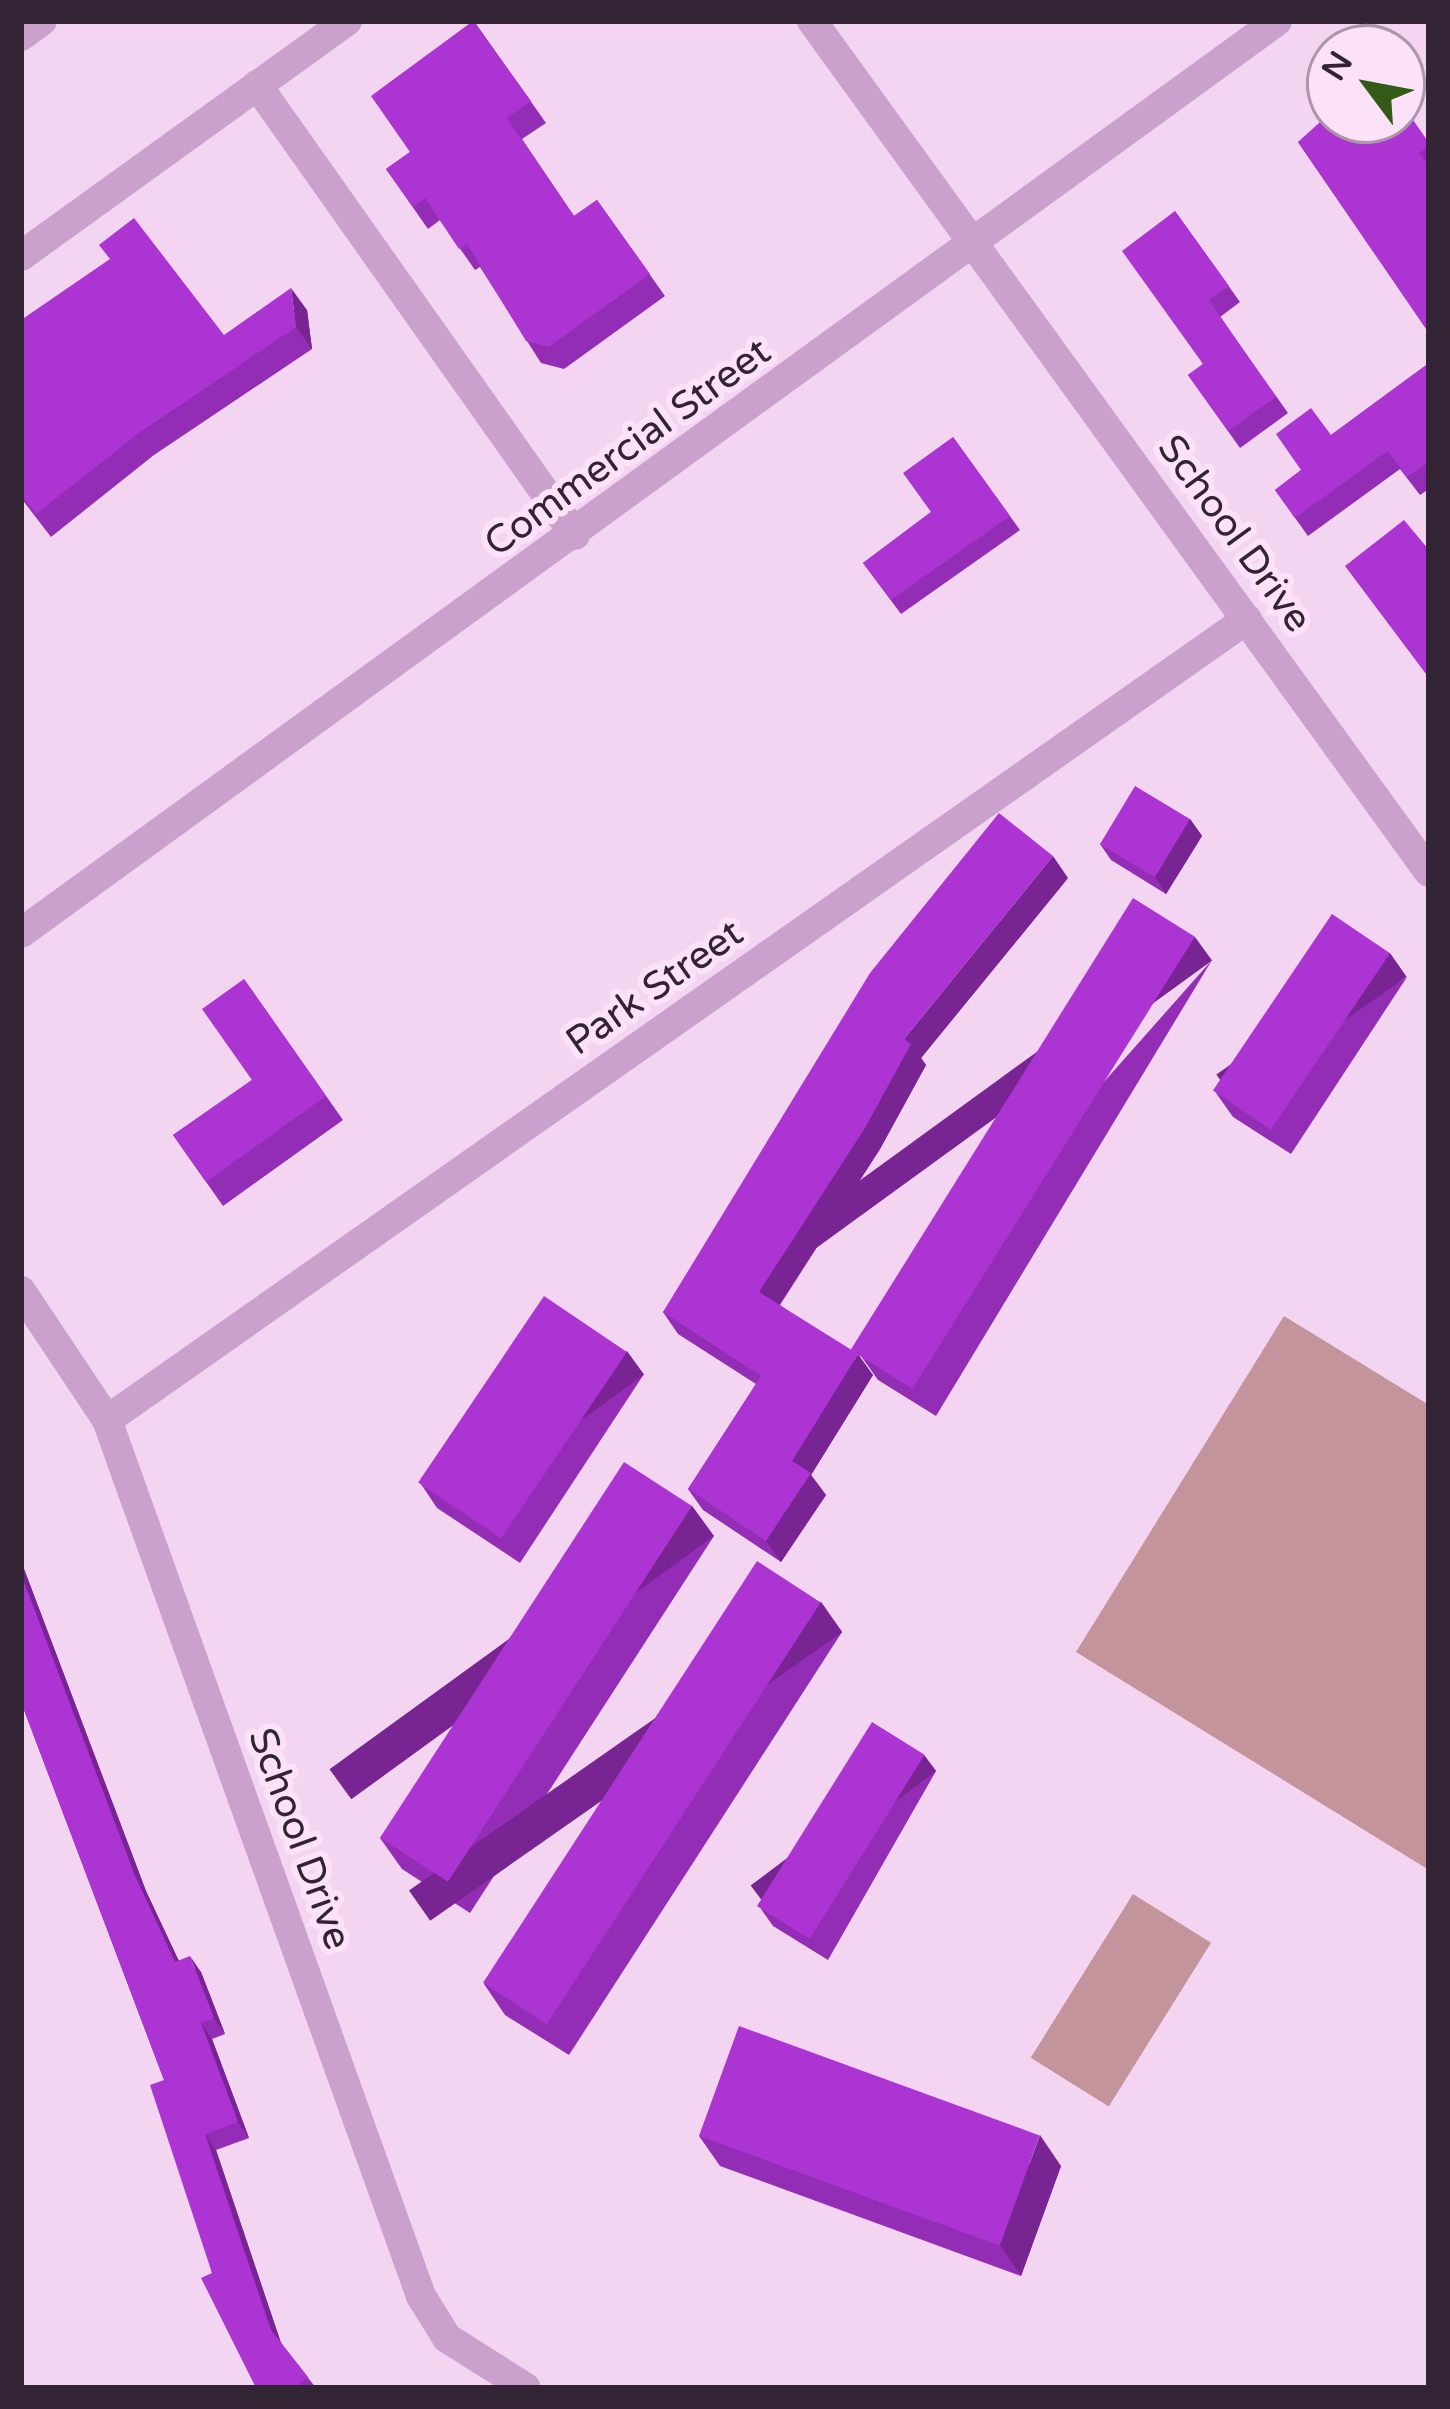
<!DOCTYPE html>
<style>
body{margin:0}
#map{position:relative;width:1450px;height:2409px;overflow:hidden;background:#f3d5f2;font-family:"Varela Round",sans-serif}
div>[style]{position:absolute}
.green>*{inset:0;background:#c3949b;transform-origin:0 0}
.street>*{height:30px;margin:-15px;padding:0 15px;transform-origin:15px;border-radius:15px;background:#caa0cc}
.wall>*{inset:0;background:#932db5}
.shaded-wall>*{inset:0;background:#782493;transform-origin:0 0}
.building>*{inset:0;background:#ab34d2;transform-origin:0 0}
span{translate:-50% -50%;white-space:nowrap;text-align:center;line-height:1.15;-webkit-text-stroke:12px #fbe2f9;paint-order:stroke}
.street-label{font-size:39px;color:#322435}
.frame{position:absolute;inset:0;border:24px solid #322435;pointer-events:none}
.north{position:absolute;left:1306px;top:24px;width:120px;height:120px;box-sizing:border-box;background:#fbe2f9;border:3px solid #ab96ab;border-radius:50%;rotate:302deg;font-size:33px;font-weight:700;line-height:48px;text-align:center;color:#322435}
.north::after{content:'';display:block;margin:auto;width:42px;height:54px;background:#335a16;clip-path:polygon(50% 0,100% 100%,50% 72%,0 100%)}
</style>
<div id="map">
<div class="green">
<div style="clip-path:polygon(1284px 1316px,1429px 1405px,1429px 1870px,1076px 1652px)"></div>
<div style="left:1133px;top:1894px;width:92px;height:193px;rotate:32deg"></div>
</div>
<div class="street">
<div style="left:812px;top:21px;width:1051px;rotate:54.06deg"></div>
<div style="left:21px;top:36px;width:26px;rotate:-36deg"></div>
<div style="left:257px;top:85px;width:551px;rotate:54.75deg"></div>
<div style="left:21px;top:256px;width:402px;rotate:-35.8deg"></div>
<div style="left:21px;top:933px;width:1552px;rotate:-35.98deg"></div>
<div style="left:21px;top:1291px;width:155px;rotate:56.3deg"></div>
<div style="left:107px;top:1420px;width:931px;rotate:70.28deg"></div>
<div style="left:421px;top:2296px;width:49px;rotate:58.2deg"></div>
<div style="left:447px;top:2338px;width:93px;rotate:32.3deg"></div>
<div style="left:107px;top:1420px;width:1393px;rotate:-35.09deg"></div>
</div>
<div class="wall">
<div style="clip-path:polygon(474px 21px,546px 123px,522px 139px,574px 216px,597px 200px,665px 296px,564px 369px,541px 363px,480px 267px,475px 270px,440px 220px,428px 229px,386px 169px,410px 152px)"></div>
<div style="clip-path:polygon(1298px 142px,1429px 143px,1429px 333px)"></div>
<div style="clip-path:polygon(1175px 211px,1240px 302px,1220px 317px,1288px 413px,1240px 448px,1188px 375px,1203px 364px)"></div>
<div style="clip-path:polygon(307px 310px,312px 349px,154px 455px,51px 537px,21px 498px,21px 320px,224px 335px)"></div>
<div style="clip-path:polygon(1429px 363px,1429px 489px,1420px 495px,1400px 469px,1308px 536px,1275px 490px,1301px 470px,1331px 435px)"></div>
<div style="clip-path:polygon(953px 437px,1020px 530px,901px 614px,863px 563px,931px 512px)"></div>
<div style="clip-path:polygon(1190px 819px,1202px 836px,1166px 894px,1111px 860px,1100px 844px)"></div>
<div style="clip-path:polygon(1068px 878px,921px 1058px,926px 1065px,880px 1149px,780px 1305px,873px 1375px,811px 1475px,826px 1495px,781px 1562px,703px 1510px,688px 1489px,756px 1384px,678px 1334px,663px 1312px)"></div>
<div style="clip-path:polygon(1212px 960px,936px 1416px,878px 1380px,861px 1356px)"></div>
<div style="clip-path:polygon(1407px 977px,1291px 1154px,1233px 1117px,1216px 1093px)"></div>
<div style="clip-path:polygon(244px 979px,343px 1120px,223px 1206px,173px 1135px,252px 1080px)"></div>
<div style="clip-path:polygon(644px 1374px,520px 1563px,437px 1508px,421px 1484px)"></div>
<div style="clip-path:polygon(692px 1506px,714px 1536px,470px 1913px,402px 1869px,380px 1838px)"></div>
<div style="clip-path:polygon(21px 1561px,146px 1891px,178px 1960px,201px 1972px,225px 2034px,212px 2039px,249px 2138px,216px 2150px,281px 2343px,316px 2388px,256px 2388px,212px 2273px,164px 2080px,21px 1702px)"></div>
<div style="clip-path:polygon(821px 1602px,842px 1632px,569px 2055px,505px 2015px,484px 1984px)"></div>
<div style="clip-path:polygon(924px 1755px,936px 1771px,828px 1960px,773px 1926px,761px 1909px)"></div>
<div style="clip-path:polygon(699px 2136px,1061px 2166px,1021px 2276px,720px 2166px)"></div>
</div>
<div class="shaded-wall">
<div style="clip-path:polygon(291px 288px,307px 310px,312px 349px,296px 327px)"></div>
<div style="clip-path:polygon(1190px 819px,1202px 836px,1166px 894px,1155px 877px)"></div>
<div style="clip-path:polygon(1053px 856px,1068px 878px,921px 1058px,926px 1065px,880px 1149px,774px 1313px,759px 1292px,904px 1039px)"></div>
<div style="left:1195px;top:937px;width:29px;height:532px;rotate:54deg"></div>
<div style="left:1390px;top:953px;width:29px;height:212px;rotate:55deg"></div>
<div style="left:627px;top:1351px;width:29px;height:225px;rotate:54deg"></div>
<div style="clip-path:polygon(858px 1354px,873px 1375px,811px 1475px,826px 1495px,781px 1562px,766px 1541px,792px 1461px)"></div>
<div style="left:692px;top:1506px;width:37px;height:448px;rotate:54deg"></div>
<div style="clip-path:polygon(21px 1561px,146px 1891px,187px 1978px,175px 1962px,135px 1876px,21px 1574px)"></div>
<div style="left:821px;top:1602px;width:37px;height:503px;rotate:55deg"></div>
<div style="left:924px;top:1755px;width:20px;height:217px;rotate:53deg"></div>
<div style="clip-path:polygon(190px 1956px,201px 1972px,225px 2034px,214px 2018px)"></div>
<div style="clip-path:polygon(201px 2023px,212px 2039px,249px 2138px,238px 2122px)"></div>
<div style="clip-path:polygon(205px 2134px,216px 2150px,282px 2346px,271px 2330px)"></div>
<div style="clip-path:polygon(1040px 2135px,1061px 2166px,1021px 2276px,1000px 2245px)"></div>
</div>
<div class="building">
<div style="clip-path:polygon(473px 21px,531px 101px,507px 118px,574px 216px,597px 200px,650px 274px,549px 347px,526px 341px,467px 244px,459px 249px,425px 198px,413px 207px,386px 169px,410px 152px,371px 96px)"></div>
<div style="clip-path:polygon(1402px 104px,1429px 143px,1429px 146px,1419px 153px,1429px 166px,1429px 333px,1298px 142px,1330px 113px,1330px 120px,1402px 120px)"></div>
<div style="clip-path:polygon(1175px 211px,1229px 286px,1209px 300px,1276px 397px,1228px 431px,1188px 375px,1203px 364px,1122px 251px)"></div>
<div style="clip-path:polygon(134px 218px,224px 335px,291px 288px,296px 327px,139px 433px,36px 514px,21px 495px,21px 320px,110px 259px,99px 245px)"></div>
<div style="clip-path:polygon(1429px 363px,1429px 462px,1407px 477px,1388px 451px,1295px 518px,1275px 490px,1301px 470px,1276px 434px,1311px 408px,1331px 435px)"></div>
<div style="clip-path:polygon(953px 437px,1010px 516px,891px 600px,863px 563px,931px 512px,903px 473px)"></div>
<div style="clip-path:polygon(1404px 520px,1429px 550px,1429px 678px,1345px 566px)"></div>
<div style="left:1135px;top:786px;width:64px;height:68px;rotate:31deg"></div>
<div style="clip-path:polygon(999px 813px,1053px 856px,904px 1039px,911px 1044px,865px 1128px,759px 1292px,858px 1354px,792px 1461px,811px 1473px,766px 1541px,688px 1489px,761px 1376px,663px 1312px,870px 973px)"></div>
<div style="left:1133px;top:898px;width:73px;height:533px;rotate:32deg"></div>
<div style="left:1332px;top:914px;width:70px;height:213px;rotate:34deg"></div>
<div style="clip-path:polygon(244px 979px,326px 1096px,206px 1182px,173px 1135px,252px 1080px,202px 1009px)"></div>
<div style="left:544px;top:1296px;width:100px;height:225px;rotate:34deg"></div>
<div style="left:624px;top:1462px;width:81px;height:448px;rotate:33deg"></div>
<div style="left:757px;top:1561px;width:76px;height:503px;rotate:33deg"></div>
<div style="clip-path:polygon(21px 1574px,135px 1876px,175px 1962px,190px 1956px,214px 2018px,201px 2023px,238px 2122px,205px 2134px,271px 2330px,308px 2377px,294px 2388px,256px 2388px,201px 2278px,212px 2273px,150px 2085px,164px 2080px,21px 1702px)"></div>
<div style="left:872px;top:1722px;width:62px;height:217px;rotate:32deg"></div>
<div style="left:739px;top:2026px;width:320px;height:117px;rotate:20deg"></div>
</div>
<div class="street-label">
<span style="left:628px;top:448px;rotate:-36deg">Commercial Street</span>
<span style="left:1234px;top:534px;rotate:54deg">School Drive</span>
<span style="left:655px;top:988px;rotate:-35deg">Park Street</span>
<span style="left:299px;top:1839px;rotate:70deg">School Drive</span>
</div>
<div class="frame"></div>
<div class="north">N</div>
</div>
